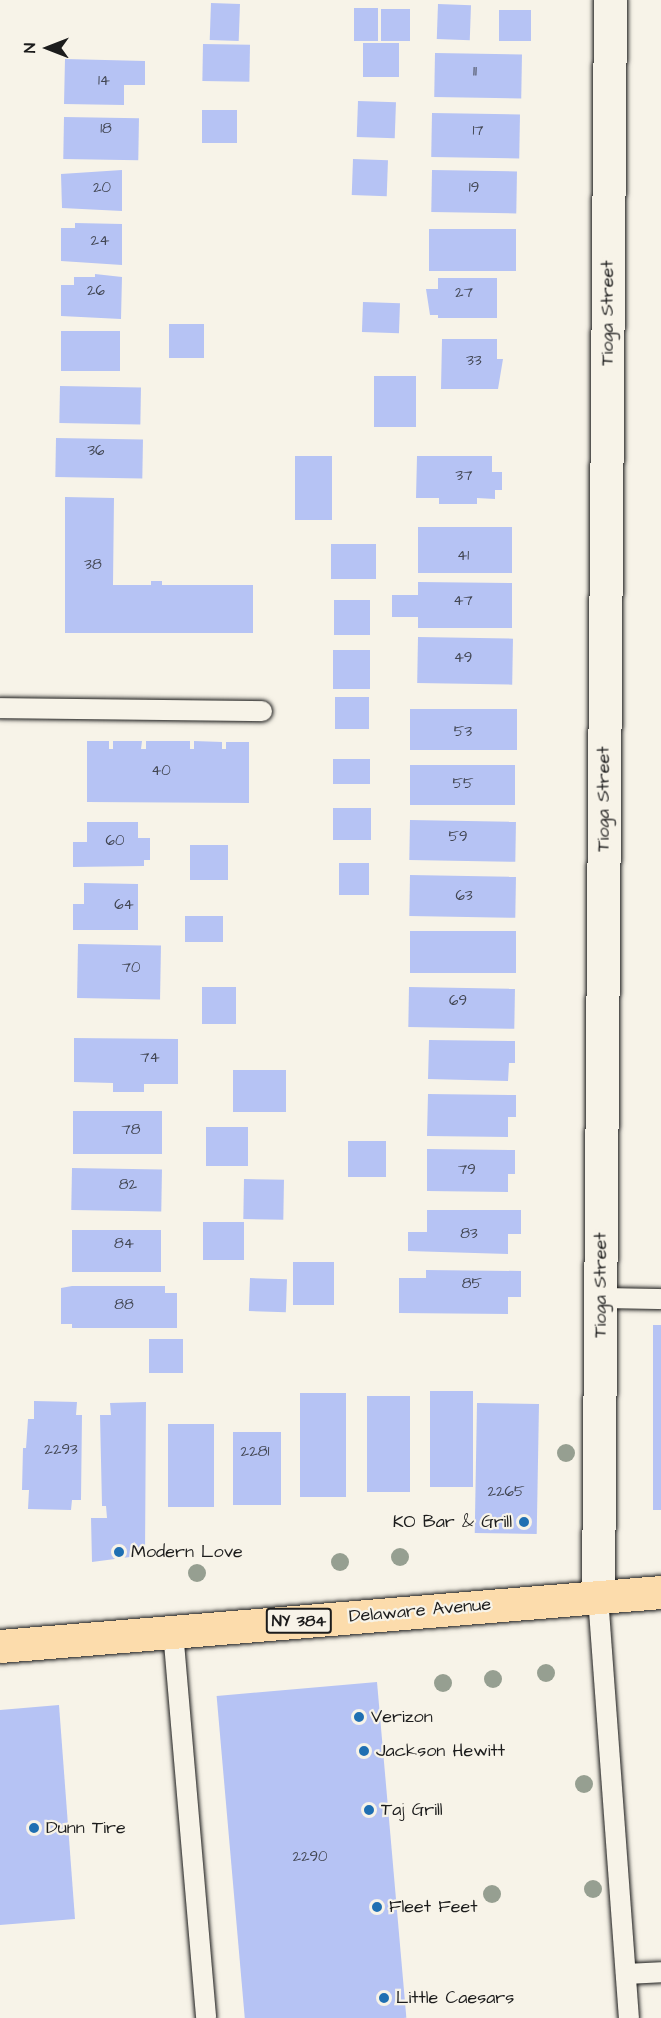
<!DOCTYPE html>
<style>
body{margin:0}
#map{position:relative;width:661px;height:2018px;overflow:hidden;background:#f7f3e8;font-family:"Architects Daughter",sans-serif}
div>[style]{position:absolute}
.building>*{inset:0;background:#b6c3f4;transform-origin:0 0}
.roads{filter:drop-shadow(0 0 2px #1c1c1c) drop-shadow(0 0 2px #1c1c1c)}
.service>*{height:20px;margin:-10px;padding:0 10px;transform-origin:10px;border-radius:10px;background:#f7f3e8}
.minor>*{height:33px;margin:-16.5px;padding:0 16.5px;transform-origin:16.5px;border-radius:16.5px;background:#f7f3e8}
.primary>*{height:33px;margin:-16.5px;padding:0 16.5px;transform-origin:16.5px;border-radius:16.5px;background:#fcdcac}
.trees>*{width:18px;height:18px;margin:-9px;border-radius:50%;background:#969f91}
.dots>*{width:16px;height:16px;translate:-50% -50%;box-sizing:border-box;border:3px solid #f7f3e8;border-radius:50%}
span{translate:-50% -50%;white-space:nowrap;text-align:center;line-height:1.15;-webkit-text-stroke:4.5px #f7f3e8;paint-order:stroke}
.number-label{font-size:15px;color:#424652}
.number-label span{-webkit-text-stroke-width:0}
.shield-label span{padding:2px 4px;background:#f7f3e8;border:2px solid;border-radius:4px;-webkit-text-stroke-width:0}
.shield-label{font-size:16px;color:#1c1c1c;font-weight:700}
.street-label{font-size:18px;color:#1c1c1c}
.poi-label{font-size:18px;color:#1c1c1c}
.right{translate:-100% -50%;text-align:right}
.left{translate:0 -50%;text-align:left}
.north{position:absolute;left:18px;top:18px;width:60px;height:60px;-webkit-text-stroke:4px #f7f3e8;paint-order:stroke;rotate:270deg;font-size:16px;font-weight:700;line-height:24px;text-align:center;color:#1c1c1c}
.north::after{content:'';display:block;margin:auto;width:21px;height:27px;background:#1c1c1c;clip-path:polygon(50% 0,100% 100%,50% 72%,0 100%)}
</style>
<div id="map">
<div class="building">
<div style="left:211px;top:3px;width:29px;height:37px;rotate:2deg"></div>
<div style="left:438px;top:4px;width:33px;height:35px;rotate:2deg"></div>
<div style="left:354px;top:8px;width:24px;height:33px"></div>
<div style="left:381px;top:9px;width:29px;height:32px"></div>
<div style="left:499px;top:10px;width:32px;height:31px"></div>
<div style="left:363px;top:43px;width:36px;height:34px"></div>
<div style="left:203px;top:44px;width:47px;height:37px;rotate:1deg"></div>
<div style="left:435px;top:53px;width:87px;height:44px;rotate:1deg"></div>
<div style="clip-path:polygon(65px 59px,145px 61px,145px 85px,124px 85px,124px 105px,64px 104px)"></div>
<div style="left:358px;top:101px;width:38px;height:36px;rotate:2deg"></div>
<div style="left:202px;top:110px;width:35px;height:33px"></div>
<div style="left:432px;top:113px;width:88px;height:44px;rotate:1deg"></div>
<div style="left:64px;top:117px;width:75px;height:42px;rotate:1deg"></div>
<div style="left:353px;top:159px;width:35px;height:36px;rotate:2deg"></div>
<div style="clip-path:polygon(122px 170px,122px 211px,62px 208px,61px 174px)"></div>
<div style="left:432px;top:170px;width:85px;height:42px;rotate:1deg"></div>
<div style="clip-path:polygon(75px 223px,122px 224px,122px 265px,61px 261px,61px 228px,75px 228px)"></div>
<div style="left:429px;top:229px;width:87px;height:42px"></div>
<div style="clip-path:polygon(95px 274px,122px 277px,121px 319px,61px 316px,61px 285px,74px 285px,74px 277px,95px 277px)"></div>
<div style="clip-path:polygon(438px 278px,497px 278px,497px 318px,438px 318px,438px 315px,430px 315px,426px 289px,438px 289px)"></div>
<div style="left:363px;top:302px;width:37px;height:30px;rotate:2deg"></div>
<div style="left:204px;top:324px;width:34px;height:35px;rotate:90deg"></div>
<div style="left:61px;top:331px;width:59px;height:40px"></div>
<div style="clip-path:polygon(442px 339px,497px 339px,497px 359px,503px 359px,498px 389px,441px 389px)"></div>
<div style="left:374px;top:376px;width:42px;height:51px"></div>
<div style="left:60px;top:386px;width:81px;height:37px;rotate:1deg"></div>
<div style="left:56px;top:438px;width:87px;height:39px;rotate:1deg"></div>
<div style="left:295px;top:456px;width:37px;height:64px"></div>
<div style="clip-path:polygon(417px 456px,492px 456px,492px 472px,502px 472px,502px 490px,495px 490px,495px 499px,477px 498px,477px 504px,439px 504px,439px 498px,416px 498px)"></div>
<div style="clip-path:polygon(65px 497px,114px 498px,113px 585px,151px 585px,151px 581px,162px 581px,162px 585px,253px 585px,253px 633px,65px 633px)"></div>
<div style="left:418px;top:527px;width:94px;height:46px"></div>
<div style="left:331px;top:544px;width:45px;height:35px"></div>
<div style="clip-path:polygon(418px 582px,512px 583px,512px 628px,418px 628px,418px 617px,392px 617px,392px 595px,418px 595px)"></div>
<div style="left:334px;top:600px;width:36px;height:35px"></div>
<div style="left:418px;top:637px;width:95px;height:46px;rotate:1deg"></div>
<div style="left:333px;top:650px;width:37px;height:39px"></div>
<div style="left:335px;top:697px;width:34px;height:32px"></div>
<div style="left:410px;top:709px;width:107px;height:41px"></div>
<div style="clip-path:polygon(87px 741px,109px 741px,109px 749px,113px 749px,113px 741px,142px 741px,141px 749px,146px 749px,146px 741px,190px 741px,190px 749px,194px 749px,194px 741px,222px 742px,222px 749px,226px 749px,226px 742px,249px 742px,249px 803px,87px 802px)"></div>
<div style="left:333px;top:759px;width:37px;height:25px"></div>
<div style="left:410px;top:765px;width:105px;height:40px"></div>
<div style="left:333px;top:808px;width:38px;height:32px"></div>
<div style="left:410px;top:820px;width:106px;height:40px;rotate:1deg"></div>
<div style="clip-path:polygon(87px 822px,138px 822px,138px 838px,150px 838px,150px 860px,144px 860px,144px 866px,73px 867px,73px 842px,87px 842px)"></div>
<div style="left:190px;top:845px;width:38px;height:35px"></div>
<div style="left:339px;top:863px;width:30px;height:32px"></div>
<div style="left:410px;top:875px;width:106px;height:41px;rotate:1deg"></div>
<div style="clip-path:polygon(84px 883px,138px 884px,138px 930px,73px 930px,73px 904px,84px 904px)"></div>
<div style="left:185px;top:916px;width:38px;height:26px"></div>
<div style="left:410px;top:931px;width:106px;height:42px"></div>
<div style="left:78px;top:944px;width:83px;height:54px;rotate:1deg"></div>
<div style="left:202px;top:987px;width:34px;height:37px"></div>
<div style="left:409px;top:987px;width:106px;height:40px;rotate:1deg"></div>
<div style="clip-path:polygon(74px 1038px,178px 1039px,178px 1084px,144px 1084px,144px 1092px,113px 1092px,113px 1083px,74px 1082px)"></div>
<div style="clip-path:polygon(429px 1040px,515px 1041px,515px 1063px,509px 1063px,508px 1081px,428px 1079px)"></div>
<div style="left:233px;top:1070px;width:53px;height:42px"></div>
<div style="clip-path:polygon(428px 1094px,516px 1095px,516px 1117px,508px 1117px,508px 1137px,427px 1136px)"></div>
<div style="left:73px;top:1111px;width:89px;height:43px"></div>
<div style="left:206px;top:1127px;width:42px;height:39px"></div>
<div style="left:348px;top:1141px;width:38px;height:36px"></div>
<div style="clip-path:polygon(427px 1149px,515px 1150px,515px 1174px,508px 1174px,508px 1192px,427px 1191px)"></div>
<div style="left:72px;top:1168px;width:90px;height:42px;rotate:1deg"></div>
<div style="left:244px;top:1179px;width:40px;height:40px;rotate:1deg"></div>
<div style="clip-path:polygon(427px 1210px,521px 1210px,521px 1234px,508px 1234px,508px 1254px,408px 1251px,408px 1232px,427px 1232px)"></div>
<div style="left:203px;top:1222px;width:41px;height:38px"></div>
<div style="left:72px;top:1230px;width:89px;height:42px"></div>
<div style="left:334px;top:1262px;width:43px;height:41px;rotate:90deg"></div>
<div style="clip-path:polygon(426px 1270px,521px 1271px,521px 1297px,508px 1297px,508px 1314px,399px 1313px,399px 1278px,426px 1278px)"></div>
<div style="left:250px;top:1278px;width:37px;height:33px;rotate:2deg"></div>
<div style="clip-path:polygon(72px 1286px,165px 1286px,165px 1293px,177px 1293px,177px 1328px,72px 1328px,72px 1324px,61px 1324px,61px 1288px)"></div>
<div style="left:653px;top:1325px;width:8px;height:185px"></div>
<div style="left:149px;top:1339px;width:34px;height:34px"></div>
<div style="left:430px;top:1391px;width:43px;height:96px"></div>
<div style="left:300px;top:1393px;width:46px;height:104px"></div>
<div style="left:367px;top:1396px;width:43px;height:96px"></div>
<div style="clip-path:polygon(34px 1401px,77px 1402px,76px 1415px,82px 1415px,81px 1500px,72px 1500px,71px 1510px,28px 1509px,29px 1490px,22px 1490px,23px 1448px,26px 1448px,28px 1419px,34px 1419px)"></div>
<div style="clip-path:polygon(146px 1402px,145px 1555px,92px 1562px,91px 1518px,107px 1518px,106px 1506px,102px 1506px,100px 1415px,111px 1415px,110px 1403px)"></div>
<div style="left:477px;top:1403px;width:62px;height:130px;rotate:1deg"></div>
<div style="left:168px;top:1424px;width:46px;height:83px"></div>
<div style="left:233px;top:1432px;width:48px;height:73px"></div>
<div style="left:377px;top:1682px;width:337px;height:161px;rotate:85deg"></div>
<div style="clip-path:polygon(59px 1705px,75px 1919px,0 1925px,0 1710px)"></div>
</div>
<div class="roads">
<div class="service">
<div style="left:0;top:708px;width:262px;rotate:0.7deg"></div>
<div style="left:601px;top:1298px;width:60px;rotate:1deg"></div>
<div style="left:598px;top:1597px;width:422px;rotate:85.8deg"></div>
<div style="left:173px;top:1631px;width:388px;rotate:85.1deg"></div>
<div style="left:626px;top:1974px;width:35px;rotate:-3deg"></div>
</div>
<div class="minor">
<div style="left:598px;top:1597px;width:1597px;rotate:-89.57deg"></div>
</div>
<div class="primary">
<div style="left:0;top:1646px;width:663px;rotate:-4.67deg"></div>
</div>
</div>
<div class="trees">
<div style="left:566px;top:1453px"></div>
<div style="left:400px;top:1557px"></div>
<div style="left:340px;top:1562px"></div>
<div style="left:197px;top:1573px"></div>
<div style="left:546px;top:1673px"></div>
<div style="left:493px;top:1679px"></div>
<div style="left:443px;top:1683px"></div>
<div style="left:584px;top:1784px"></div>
<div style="left:593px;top:1889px"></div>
<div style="left:492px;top:1894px"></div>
</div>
<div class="dots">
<div style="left:524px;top:1522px;background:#1f6fb2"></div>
<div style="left:119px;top:1552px;background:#1f6fb2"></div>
<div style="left:359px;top:1717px;background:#1f6fb2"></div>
<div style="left:364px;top:1751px;background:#1f6fb2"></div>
<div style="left:369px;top:1810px;background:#1f6fb2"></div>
<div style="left:34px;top:1828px;background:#1f6fb2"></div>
<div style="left:377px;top:1907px;background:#1f6fb2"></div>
<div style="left:384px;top:1998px;background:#1f6fb2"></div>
</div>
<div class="number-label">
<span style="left:475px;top:72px">11</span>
<span style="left:104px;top:81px">14</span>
<span style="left:106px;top:129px">18</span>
<span style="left:478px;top:131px">17</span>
<span style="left:102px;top:188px">20</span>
<span style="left:474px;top:188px">19</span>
<span style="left:100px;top:241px">24</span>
<span style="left:96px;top:291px">26</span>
<span style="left:464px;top:293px">27</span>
<span style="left:474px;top:361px">33</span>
<span style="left:96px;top:451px">36</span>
<span style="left:464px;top:476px">37</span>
<span style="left:463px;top:556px">41</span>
<span style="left:93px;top:565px">38</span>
<span style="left:463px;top:601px">47</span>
<span style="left:463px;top:658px">49</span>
<span style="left:463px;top:732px">53</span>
<span style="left:161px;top:771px">40</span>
<span style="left:463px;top:784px">55</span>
<span style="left:458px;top:837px">59</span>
<span style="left:115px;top:841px">60</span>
<span style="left:464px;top:896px">63</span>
<span style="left:124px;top:905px">64</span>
<span style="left:131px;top:968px">70</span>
<span style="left:458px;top:1001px">69</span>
<span style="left:150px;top:1058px">74</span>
<span style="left:131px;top:1130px">78</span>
<span style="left:467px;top:1170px">79</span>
<span style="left:128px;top:1185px">82</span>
<span style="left:469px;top:1234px">83</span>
<span style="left:124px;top:1244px">84</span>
<span style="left:472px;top:1284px">85</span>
<span style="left:124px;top:1305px">88</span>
<span style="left:61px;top:1450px">2293</span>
<span style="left:255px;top:1452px">2281</span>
<span style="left:506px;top:1492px">2265</span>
<span style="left:310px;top:1857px">2290</span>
</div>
<div class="shield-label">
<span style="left:299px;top:1621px">NY 384</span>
</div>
<div class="street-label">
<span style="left:608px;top:313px;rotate:-90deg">Tioga Street</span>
<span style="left:604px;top:799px;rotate:-90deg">Tioga Street</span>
<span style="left:601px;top:1285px;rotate:-90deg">Tioga Street</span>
<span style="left:420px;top:1611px;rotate:-5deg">Delaware Avenue</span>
</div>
<div class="poi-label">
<span class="right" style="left:512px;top:1522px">KO Bar &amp; Grill</span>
<span class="left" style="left:131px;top:1552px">Modern Love</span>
<span class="left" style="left:371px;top:1717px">Verizon</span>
<span class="left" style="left:376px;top:1751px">Jackson Hewitt</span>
<span class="left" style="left:381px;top:1810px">Taj Grill</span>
<span class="left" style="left:46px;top:1828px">Dunn Tire</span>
<span class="left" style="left:389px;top:1907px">Fleet Feet</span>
<span class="left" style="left:396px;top:1998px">Little Caesars</span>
</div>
<div class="north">N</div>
</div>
